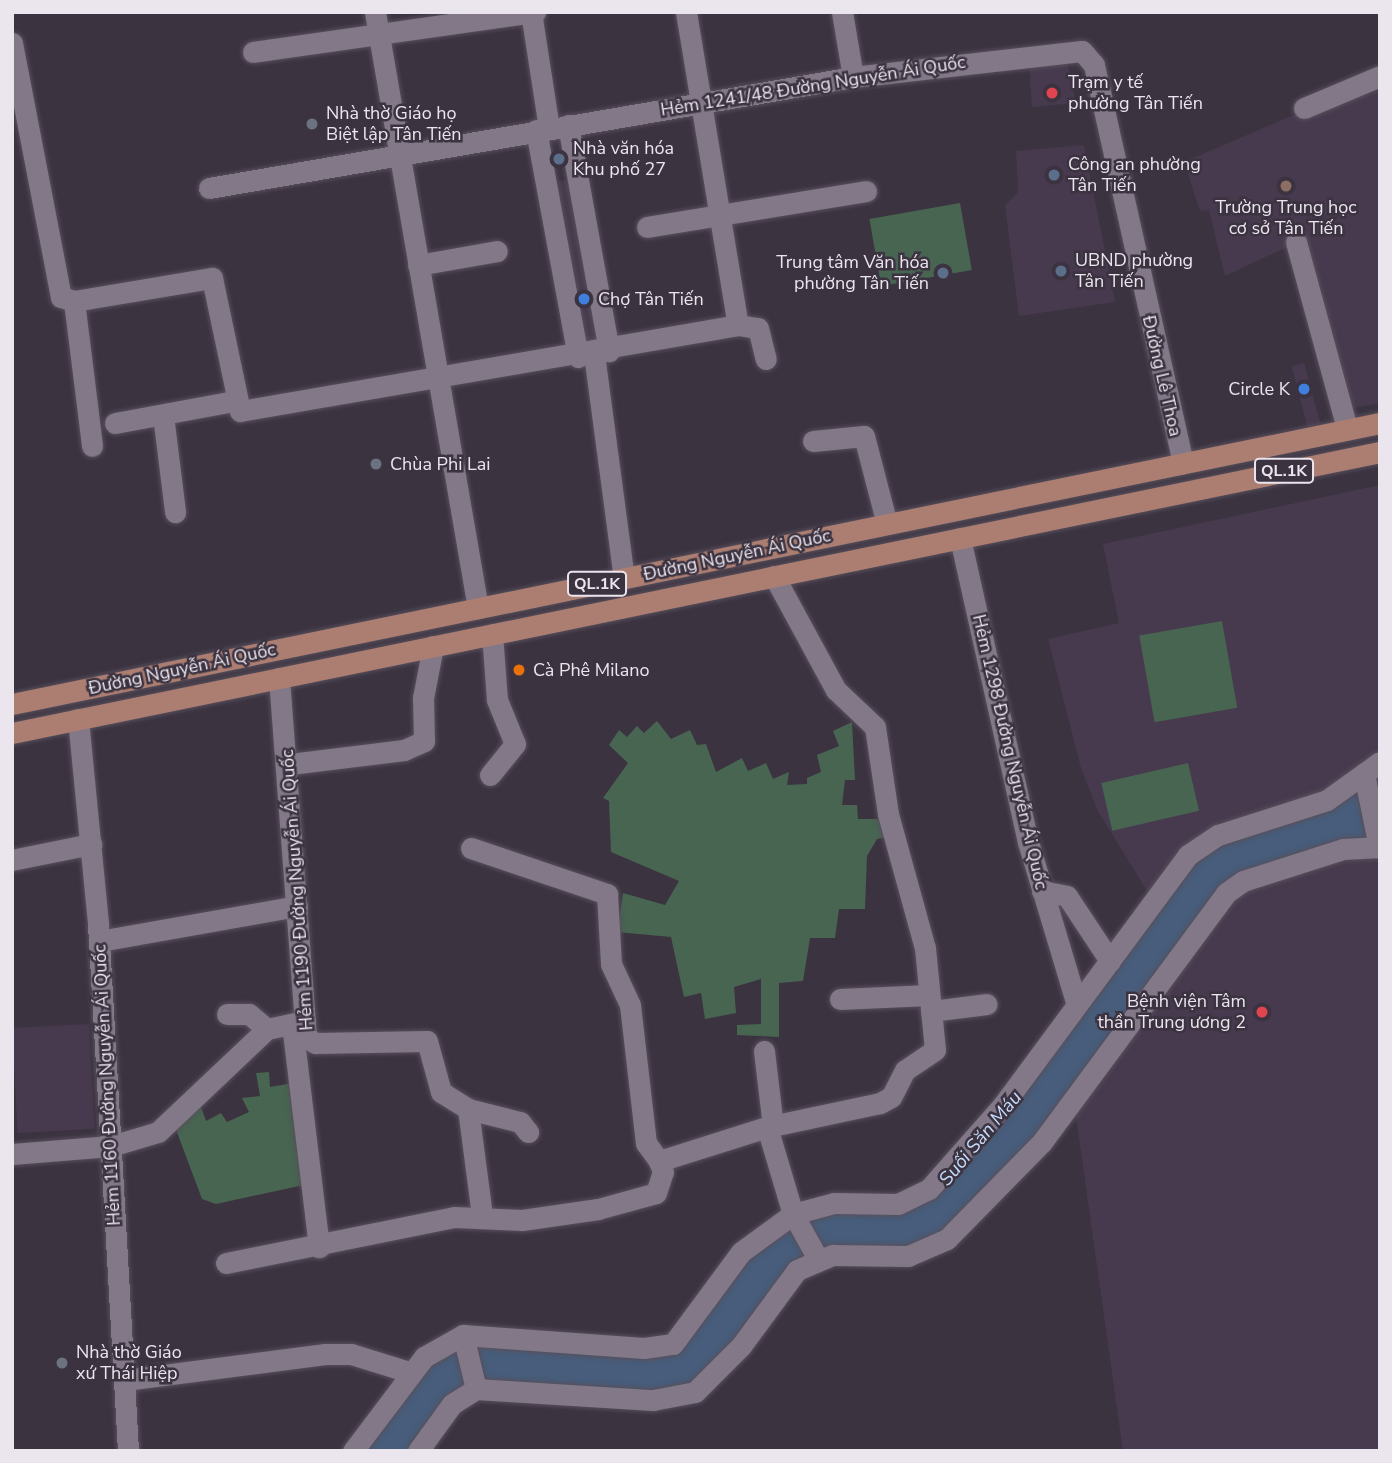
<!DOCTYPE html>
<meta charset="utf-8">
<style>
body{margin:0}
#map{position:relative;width:1392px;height:1463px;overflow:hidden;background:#3c3341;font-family:"Nunito Sans",sans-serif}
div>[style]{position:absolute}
.built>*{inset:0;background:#473a4e;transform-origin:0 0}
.green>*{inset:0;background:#476551;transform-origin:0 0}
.water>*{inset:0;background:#475d7b}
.roads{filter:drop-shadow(0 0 2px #574f5b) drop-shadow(0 0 2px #574f5b)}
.minor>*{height:21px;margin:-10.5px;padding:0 10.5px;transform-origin:10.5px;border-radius:10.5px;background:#827888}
.major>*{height:21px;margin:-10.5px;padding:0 10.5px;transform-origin:10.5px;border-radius:10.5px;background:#ac7e72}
.dots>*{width:19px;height:19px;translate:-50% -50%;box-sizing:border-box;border:4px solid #3c3341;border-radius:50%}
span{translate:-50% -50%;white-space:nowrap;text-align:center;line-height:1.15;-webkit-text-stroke:5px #3c3341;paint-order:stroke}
.shield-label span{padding:2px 5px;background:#3c3341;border:2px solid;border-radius:5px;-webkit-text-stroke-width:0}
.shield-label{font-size:16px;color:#ebe5ee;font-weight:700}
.poi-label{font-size:18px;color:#ebe5ee}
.left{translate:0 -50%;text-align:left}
.right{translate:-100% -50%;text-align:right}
.street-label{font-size:18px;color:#ebe5ee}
.water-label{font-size:19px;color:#c5ddfd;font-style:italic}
.frame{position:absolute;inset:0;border:14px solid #ebe5ee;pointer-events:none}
</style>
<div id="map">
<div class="built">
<div style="clip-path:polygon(1067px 61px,1076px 103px,1032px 107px,1029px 62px)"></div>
<div style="clip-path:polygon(1380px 78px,1380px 403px,1347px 409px,1302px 240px,1225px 276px,1209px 210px,1200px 211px,1184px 162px)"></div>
<div style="clip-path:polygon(1084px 145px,1115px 302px,1019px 316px,1005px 205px,1018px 192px,1016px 151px)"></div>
<div style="left:572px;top:179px;width:171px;height:18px;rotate:80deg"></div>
<div style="left:1304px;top:363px;width:63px;height:13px;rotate:75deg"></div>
<div style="clip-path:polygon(1380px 485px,1380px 1451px,1123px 1451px,1075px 1109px,1150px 896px,1098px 811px,1081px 768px,1048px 639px,1119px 623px,1103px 544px)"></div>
<div style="left:89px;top:1024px;width:105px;height:77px;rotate:87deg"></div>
</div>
<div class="green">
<div style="left:960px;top:203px;width:68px;height:92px;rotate:80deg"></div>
<div style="left:1222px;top:621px;width:88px;height:84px;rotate:80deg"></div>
<div style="clip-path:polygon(657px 721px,671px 739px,690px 730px,697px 745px,706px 744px,716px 772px,742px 758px,748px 771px,766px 763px,773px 779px,789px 772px,787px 785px,807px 784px,807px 778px,821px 772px,817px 755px,839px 746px,833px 731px,852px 722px,855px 780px,845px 780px,842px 805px,857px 805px,858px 819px,882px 819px,888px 837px,877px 839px,867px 856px,865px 909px,839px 909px,835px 938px,810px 938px,803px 981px,779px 983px,779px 1037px,737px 1035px,737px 1025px,761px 1024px,761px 979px,734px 987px,736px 1013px,705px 1019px,701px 993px,684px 997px,671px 937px,617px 932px,623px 893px,665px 905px,679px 881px,611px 852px,609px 801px,603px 798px,628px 763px,609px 745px,619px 730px,627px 737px,637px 726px,644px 733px)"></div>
<div style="left:1188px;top:763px;width:49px;height:89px;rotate:77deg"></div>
<div style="clip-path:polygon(269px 1072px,270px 1087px,293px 1083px,304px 1185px,216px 1204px,202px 1199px,175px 1127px,200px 1104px,206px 1121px,221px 1113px,227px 1122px,249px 1112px,242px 1098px,260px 1096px,256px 1073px)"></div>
</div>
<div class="water">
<div style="clip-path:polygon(1380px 773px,1380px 841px,1239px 876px,1038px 1142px,956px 1226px,907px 1250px,830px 1249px,703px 1378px,671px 1393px,481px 1384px,411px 1451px,361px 1451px,413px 1376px,459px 1344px,649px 1353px,747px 1255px,801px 1216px,921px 1201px,1206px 847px)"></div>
</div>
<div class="roads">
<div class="minor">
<div style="left:375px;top:12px;width:605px;rotate:80.2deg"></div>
<div style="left:531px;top:12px;width:117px;rotate:81.2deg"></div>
<div style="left:686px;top:12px;width:317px;rotate:80.6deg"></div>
<div style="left:842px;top:12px;width:66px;rotate:80.4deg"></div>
<div style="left:12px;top:43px;width:259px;rotate:79.1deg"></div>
<div style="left:61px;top:297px;width:14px;rotate:17deg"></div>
<div style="left:74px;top:301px;width:140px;rotate:-9.5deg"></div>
<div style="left:212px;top:278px;width:136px;rotate:78.1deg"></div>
<div style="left:240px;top:411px;width:505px;rotate:-9.8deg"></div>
<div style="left:738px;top:325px;width:20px;rotate:9deg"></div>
<div style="left:758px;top:328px;width:32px;rotate:76deg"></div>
<div style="left:253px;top:52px;width:285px;rotate:-8.1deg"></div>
<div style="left:1304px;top:108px;width:82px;rotate:-22.8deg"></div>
<div style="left:568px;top:125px;width:230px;rotate:79.7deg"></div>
<div style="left:536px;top:130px;width:231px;rotate:79.5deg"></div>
<div style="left:209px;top:188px;width:653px;rotate:-9.78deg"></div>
<div style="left:853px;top:77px;width:230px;rotate:-6.5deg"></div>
<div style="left:1082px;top:51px;width:18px;rotate:49deg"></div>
<div style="left:1094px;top:65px;width:408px;rotate:77.4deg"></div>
<div style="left:647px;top:227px;width:222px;rotate:-9.3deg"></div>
<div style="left:1296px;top:242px;width:194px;rotate:74.7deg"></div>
<div style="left:418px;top:265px;width:80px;rotate:-10deg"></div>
<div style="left:74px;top:301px;width:146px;rotate:82.9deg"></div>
<div style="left:594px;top:354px;width:226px;rotate:82.4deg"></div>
<div style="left:163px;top:415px;width:98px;rotate:82.9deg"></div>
<div style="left:115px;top:423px;width:121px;rotate:-10.5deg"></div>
<div style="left:813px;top:441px;width:51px;rotate:-5.6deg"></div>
<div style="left:864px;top:436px;width:91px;rotate:75.4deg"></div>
<div style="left:960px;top:538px;width:312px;rotate:77.4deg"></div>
<div style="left:1028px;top:842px;width:170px;rotate:73.3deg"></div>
<div style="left:774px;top:576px;width:130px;rotate:61.5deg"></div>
<div style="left:836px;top:690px;width:54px;rotate:43.5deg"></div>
<div style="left:875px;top:727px;width:88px;rotate:81.5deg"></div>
<div style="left:888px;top:814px;width:139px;rotate:74.6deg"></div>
<div style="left:925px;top:948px;width:102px;rotate:84.4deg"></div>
<div style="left:935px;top:1050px;width:36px;rotate:146deg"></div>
<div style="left:905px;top:1070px;width:30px;rotate:117deg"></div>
<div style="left:891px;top:1097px;width:13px;rotate:151deg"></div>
<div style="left:880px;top:1103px;width:116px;rotate:168deg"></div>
<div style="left:767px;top:1127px;width:91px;rotate:73.4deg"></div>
<div style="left:793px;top:1214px;width:51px;rotate:60.9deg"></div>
<div style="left:279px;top:678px;width:360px;rotate:85.7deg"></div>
<div style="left:306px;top:1037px;width:11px;rotate:34deg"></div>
<div style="left:315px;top:1043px;width:112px;rotate:-1deg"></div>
<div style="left:427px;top:1041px;width:53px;rotate:74.6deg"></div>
<div style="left:441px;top:1092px;width:32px;rotate:32deg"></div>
<div style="left:468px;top:1109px;width:108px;rotate:82.5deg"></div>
<div style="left:78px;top:719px;width:206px;rotate:84.4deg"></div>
<div style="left:98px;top:924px;width:528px;rotate:86.74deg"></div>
<div style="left:290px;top:764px;width:115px;rotate:-7deg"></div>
<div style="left:404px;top:750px;width:22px;rotate:-24deg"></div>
<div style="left:424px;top:741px;width:43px;rotate:-91.3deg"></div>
<div style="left:423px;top:698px;width:53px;rotate:-79.1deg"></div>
<div style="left:1364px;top:774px;width:75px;rotate:78.4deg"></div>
<div style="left:490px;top:775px;width:40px;rotate:-51deg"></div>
<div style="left:515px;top:744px;width:48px;rotate:-112.2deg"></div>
<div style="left:497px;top:700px;width:66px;rotate:-94.3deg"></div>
<div style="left:471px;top:848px;width:144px;rotate:18.7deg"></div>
<div style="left:607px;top:894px;width:70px;rotate:86.7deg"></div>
<div style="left:611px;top:964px;width:45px;rotate:65.1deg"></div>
<div style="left:630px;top:1005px;width:139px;rotate:83.4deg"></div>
<div style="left:646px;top:1143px;width:22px;rotate:54deg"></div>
<div style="left:12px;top:860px;width:81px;rotate:-11.4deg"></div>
<div style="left:1042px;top:891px;width:25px;rotate:11deg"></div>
<div style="left:1067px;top:896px;width:78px;rotate:56.5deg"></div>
<div style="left:99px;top:941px;width:201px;rotate:-10deg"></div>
<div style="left:840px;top:999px;width:89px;rotate:-2.6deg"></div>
<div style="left:931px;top:1011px;width:56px;rotate:-7.1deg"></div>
<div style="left:227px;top:1014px;width:22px"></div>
<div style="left:249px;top:1014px;width:23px;rotate:40deg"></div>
<div style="left:292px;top:1024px;width:225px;rotate:83.1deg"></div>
<div style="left:764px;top:1051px;width:76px;rotate:83.2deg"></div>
<div style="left:468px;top:1109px;width:54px;rotate:14deg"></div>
<div style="left:520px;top:1122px;width:13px;rotate:51deg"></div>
<div style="left:12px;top:1154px;width:99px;rotate:-4.6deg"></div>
<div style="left:111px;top:1146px;width:49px;rotate:-16.6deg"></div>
<div style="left:158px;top:1132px;width:150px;rotate:-43.4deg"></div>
<div style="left:267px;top:1029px;width:39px;rotate:-12deg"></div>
<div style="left:226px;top:1263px;width:233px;rotate:-11.4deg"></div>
<div style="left:454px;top:1217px;width:68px;rotate:2.5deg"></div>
<div style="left:522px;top:1220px;width:77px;rotate:-8.2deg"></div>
<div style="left:598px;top:1209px;width:60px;rotate:-15.4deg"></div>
<div style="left:656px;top:1193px;width:22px;rotate:-72deg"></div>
<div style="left:663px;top:1172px;width:12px;rotate:-110deg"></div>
<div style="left:659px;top:1161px;width:113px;rotate:-17.5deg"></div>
<div style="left:463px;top:1335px;width:56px;rotate:76.5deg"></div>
<div style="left:125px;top:1380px;width:202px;rotate:-7.4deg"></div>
<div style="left:325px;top:1354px;width:26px"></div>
<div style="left:351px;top:1354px;width:61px;rotate:17.2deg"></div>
<div style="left:353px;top:1451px;width:118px;rotate:-52.9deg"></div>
<div style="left:424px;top:1357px;width:45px;rotate:-29.4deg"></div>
<div style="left:463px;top:1335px;width:181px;rotate:4.1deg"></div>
<div style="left:644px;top:1348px;width:29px;rotate:-8deg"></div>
<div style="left:673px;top:1344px;width:114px;rotate:-53.5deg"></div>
<div style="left:741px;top:1252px;width:64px;rotate:-36.2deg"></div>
<div style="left:793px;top:1214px;width:42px;rotate:-15deg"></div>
<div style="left:834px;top:1203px;width:64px;rotate:0.9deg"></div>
<div style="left:898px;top:1204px;width:34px;rotate:-26deg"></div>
<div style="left:929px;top:1189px;width:112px;rotate:-48.6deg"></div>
<div style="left:1003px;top:1105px;width:311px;rotate:-53.5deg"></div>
<div style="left:1188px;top:855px;width:36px;rotate:-34deg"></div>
<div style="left:1218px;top:835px;width:114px;rotate:-17.8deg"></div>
<div style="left:1327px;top:800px;width:65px;rotate:-35.6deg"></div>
<div style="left:418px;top:1451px;width:58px;rotate:-54.1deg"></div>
<div style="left:452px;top:1404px;width:28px;rotate:-32deg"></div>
<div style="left:476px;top:1389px;width:177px;rotate:3.6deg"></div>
<div style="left:653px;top:1400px;width:43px;rotate:-10.8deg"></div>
<div style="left:695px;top:1392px;width:65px;rotate:-45deg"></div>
<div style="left:741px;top:1346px;width:94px;rotate:-53.6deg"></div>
<div style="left:797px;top:1270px;width:39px;rotate:-23deg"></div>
<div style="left:833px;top:1255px;width:75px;rotate:0.8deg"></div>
<div style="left:908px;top:1256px;width:43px;rotate:-23.6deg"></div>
<div style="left:947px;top:1239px;width:136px;rotate:-45.6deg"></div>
<div style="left:1042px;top:1142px;width:310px;rotate:-53.5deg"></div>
<div style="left:1226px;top:893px;width:21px;rotate:-35deg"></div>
<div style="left:1243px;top:881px;width:105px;rotate:-17.7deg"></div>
<div style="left:1343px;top:849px;width:37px;rotate:-3deg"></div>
</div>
<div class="major">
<div style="left:12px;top:704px;width:1397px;rotate:-11.61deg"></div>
<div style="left:12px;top:733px;width:1397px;rotate:-11.61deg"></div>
</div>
</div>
<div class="dots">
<div style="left:1052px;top:93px;background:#e0444e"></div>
<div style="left:312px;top:124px;background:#6b7280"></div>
<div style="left:559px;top:159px;background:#5c6f8a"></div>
<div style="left:1054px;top:175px;background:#5c6f8a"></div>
<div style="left:1286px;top:186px;background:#8d6e63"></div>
<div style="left:1061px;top:271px;background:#5c6f8a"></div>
<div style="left:943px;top:273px;background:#5c6f8a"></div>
<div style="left:584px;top:299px;background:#3f7fe0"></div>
<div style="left:1304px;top:389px;background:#3f7fe0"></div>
<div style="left:376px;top:464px;background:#6b7280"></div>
<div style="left:519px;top:670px;background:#e8710a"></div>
<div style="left:1262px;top:1012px;background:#e0444e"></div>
<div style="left:62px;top:1363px;background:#6b7280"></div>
</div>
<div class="shield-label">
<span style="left:1284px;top:471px">QL.1K</span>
<span style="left:597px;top:584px">QL.1K</span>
</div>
<div class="poi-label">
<span class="left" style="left:1068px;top:93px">Trạm y tế<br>phường Tân Tiến</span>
<span class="left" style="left:326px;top:124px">Nhà thờ Giáo họ<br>Biệt lập Tân Tiến</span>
<span class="left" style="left:573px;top:159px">Nhà văn hóa<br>Khu phố 27</span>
<span class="left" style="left:1068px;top:175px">Công an phường<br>Tân Tiến</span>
<span style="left:1286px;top:218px">Trường Trung học<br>cơ sở Tân Tiến</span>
<span class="left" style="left:1075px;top:271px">UBND phường<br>Tân Tiến</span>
<span class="right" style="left:929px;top:273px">Trung tâm Văn hóa<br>phường Tân Tiến</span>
<span class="left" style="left:598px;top:299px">Chợ Tân Tiến</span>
<span class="right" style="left:1290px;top:389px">Circle K</span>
<span class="left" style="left:390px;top:464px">Chùa Phi Lai</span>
<span class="left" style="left:533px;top:670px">Cà Phê Milano</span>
<span class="right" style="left:1246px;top:1012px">Bệnh viện Tâm<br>thần Trung ương 2</span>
<span class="left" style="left:76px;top:1363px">Nhà thờ Giáo<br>xứ Thái Hiệp</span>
</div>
<div class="street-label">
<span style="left:813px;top:86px;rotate:-9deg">Hẻm 1241/48 Đường Nguyễn Ái Quốc</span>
<span style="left:1162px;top:376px;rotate:77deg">Đường Lê Thoa</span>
<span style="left:737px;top:555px;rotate:-12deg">Đường Nguyễn Ái Quốc</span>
<span style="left:182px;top:669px;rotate:-12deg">Đường Nguyễn Ái Quốc</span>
<span style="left:1010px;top:752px;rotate:77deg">Hẻm 1298 Đường Nguyễn Ái Quốc</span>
<span style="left:297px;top:890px;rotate:-94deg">Hẻm 1190 Đường Nguyễn Ái Quốc</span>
<span style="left:107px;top:1085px;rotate:-93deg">Hẻm 1160 Đường Nguyễn Ái Quốc</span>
</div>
<div class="water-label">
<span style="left:981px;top:1139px;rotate:-50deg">Suối Săn Máu</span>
</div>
<div class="frame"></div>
</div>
